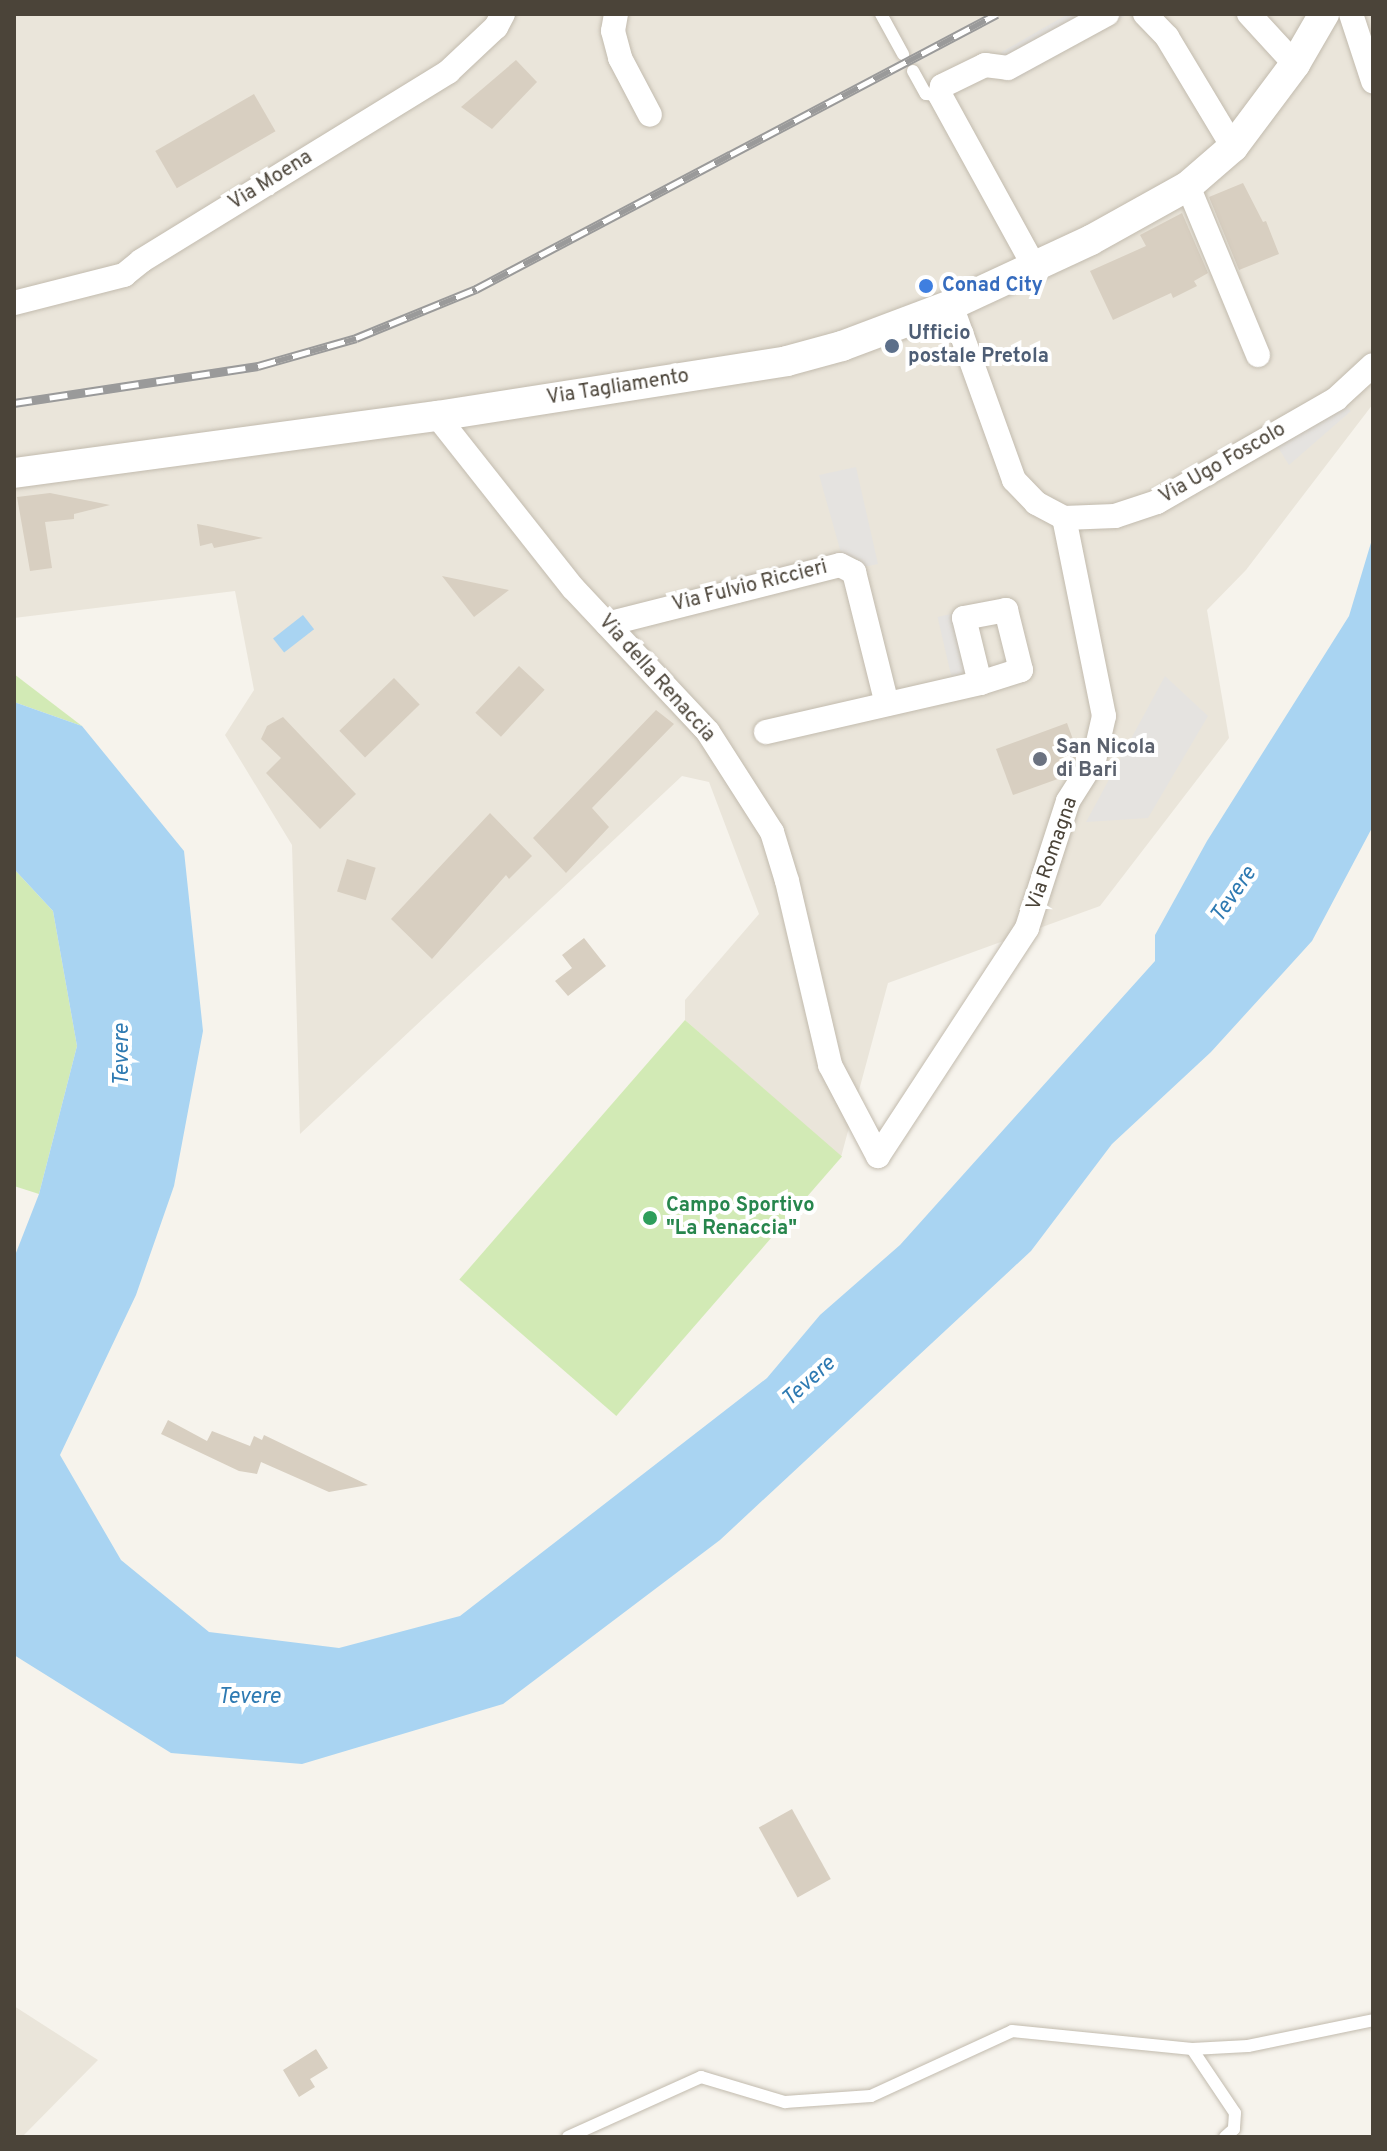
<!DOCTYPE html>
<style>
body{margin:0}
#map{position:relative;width:1387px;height:2151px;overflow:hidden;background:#f6f3ec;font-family:Overpass,sans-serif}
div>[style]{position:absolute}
.residential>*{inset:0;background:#eae5da}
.green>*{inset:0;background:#d2eab5;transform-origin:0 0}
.parking>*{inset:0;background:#e5e3e0;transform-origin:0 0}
.water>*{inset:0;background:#a9d4f2;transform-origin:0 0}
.building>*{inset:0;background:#d8cfc1;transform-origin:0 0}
.roads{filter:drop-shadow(0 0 2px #c2bbae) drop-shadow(0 0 2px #c2bbae)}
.service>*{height:12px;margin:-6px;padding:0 6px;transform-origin:6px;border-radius:6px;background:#fff}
.minor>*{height:24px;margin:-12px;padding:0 12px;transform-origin:12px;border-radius:12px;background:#fff}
.tertiary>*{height:30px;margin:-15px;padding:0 15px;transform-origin:15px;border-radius:15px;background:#fff}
.rail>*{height:9px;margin-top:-4.5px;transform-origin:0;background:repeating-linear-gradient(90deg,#fff 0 18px,#9a9a9a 0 36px);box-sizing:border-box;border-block:2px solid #9a9a9a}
.dots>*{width:22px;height:22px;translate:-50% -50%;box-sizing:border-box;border:4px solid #fff;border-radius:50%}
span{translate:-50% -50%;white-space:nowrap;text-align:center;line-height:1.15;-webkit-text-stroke:8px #fff;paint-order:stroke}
.street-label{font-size:20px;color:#4b4439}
.shop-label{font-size:20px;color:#366cbe;font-weight:700}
.left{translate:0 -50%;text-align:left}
.service-label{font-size:20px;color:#4e5e75;font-weight:700}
.worship-label{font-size:20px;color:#5b616d;font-weight:700}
.leisure-label{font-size:20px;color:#27864d;font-weight:700}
.water-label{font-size:22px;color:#2e7ab2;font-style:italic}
.frame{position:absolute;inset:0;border:16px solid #4b4439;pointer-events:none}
</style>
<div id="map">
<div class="residential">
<div style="clip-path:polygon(14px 14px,1373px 14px,1373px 404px,1246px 570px,1207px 610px,1229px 738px,1100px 906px,888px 983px,841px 1157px,685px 1020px,685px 1000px,759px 914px,709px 782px,682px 776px,300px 1134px,292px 845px,225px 735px,254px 690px,235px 591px,14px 618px)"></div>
<div style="clip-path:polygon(14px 2006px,98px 2060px,22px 2137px,14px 2137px)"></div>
</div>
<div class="green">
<div style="clip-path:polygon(14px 674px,82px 726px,14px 702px)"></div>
<div style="clip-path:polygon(14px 869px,53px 911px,77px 1046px,39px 1194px,14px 1186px)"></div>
<div style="left:685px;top:1020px;width:208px;height:344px;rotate:41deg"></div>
</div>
<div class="parking">
<div style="clip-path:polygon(1068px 14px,1128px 14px,1015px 80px,1000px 53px)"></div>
<div style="clip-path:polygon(1336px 399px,1351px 411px,1289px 465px,1271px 436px)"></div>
<div style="clip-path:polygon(856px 467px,878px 564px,858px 568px,843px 560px,819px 475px)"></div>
<div style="left:959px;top:612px;width:67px;height:22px;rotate:77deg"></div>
<div style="clip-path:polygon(1165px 676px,1208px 716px,1148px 818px,1086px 822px)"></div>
</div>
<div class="water">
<div style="clip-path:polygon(1373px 536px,1373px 826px,1312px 941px,1211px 1052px,1112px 1144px,1031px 1251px,720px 1540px,503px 1704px,302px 1764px,171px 1753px,14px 1655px,14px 1258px,39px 1194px,77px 1046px,53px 911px,14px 869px,14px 702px,82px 726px,184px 851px,203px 1031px,174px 1186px,136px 1295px,60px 1455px,121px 1560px,209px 1632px,339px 1648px,460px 1616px,767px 1378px,820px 1315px,900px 1245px,1155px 961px,1155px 935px,1207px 841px,1349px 616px)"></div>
<div style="left:303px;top:615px;width:18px;height:38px;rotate:52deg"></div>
</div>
<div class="building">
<div style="clip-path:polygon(516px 60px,537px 82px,492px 129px,461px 107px)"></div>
<div style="left:254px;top:94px;width:43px;height:114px;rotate:60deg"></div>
<div style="clip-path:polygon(1243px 183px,1263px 222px,1266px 221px,1279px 254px,1239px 270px,1209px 197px)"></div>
<div style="clip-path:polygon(1182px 213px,1208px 273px,1194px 281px,1197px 286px,1173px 298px,1171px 293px,1113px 320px,1090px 271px,1146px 246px,1140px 235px)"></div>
<div style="clip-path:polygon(50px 493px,110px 505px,74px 514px,74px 519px,45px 522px,52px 568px,30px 571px,17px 497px)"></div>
<div style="clip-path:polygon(197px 524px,208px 526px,263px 538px,214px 548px,212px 543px,200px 546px)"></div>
<div style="clip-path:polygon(442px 576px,509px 590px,474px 617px)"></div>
<div style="left:519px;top:666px;width:35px;height:64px;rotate:43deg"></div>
<div style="left:394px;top:678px;width:37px;height:76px;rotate:46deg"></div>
<div style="clip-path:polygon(656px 710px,674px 724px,592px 808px,609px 827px,566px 873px,533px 838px)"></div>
<div style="clip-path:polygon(283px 717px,356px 794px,320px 829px,266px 773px,281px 758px,261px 739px,267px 726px)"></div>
<div style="clip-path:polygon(1067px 723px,1079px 756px,1066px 776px,1013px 795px,996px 749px)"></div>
<div style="clip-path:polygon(490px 813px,532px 856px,509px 879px,506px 875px,432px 959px,391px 919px)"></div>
<div style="left:347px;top:859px;width:30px;height:34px;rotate:17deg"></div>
<div style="clip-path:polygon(584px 938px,606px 966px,568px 996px,555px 981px,572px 968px,562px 955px)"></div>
<div style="clip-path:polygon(168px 1420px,207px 1441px,212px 1431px,250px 1446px,254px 1436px,262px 1440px,264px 1435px,368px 1485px,329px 1492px,261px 1462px,257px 1474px,239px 1471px,161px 1434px)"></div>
<div style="left:792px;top:1809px;width:80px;height:38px;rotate:61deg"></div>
<div style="clip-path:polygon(316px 2049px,328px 2068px,310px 2079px,315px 2087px,299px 2097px,283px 2070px)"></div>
</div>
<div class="roads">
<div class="service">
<div style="left:881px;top:14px;width:46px;rotate:61.2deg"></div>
<div style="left:913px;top:71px;width:26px;rotate:61deg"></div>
<div style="left:926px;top:94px;width:14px;rotate:4deg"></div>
<div style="left:1192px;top:2049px;width:77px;rotate:56.1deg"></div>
<div style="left:1235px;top:2113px;width:16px;rotate:94deg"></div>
<div style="left:1234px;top:2129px;width:12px;rotate:138deg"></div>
<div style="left:568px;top:2137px;width:146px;rotate:-24.3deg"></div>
<div style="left:701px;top:2077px;width:88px;rotate:16.6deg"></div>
<div style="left:785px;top:2102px;width:86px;rotate:-4deg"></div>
<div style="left:871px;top:2096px;width:155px;rotate:-24.7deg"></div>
<div style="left:1012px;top:2031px;width:181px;rotate:5.7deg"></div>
<div style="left:1192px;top:2049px;width:56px;rotate:-3.1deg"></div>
<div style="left:1248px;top:2046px;width:128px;rotate:-11.7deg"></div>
</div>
<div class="minor">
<div style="left:616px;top:14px;width:17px;rotate:100deg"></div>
<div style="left:613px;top:31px;width:28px;rotate:75deg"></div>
<div style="left:620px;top:58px;width:64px;rotate:62.2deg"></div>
<div style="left:1145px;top:14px;width:32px;rotate:46deg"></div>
<div style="left:1167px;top:37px;width:128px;rotate:59deg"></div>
<div style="left:1249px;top:14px;width:68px;rotate:47.4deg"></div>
<div style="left:1351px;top:14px;width:71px;rotate:71.8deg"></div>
<div style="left:1188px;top:186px;width:183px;rotate:67.5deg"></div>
<div style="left:1034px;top:266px;width:195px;rotate:-118.8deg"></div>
<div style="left:940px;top:95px;width:9px;rotate:-77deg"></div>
<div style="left:942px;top:86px;width:48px;rotate:-26deg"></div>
<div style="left:985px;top:65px;width:23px;rotate:7deg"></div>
<div style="left:1008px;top:68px;width:113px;rotate:-28.6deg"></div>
<div style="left:14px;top:303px;width:114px;rotate:-14.3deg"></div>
<div style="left:124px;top:275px;width:22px;rotate:-39deg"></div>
<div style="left:141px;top:261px;width:361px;rotate:-31.6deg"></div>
<div style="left:448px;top:72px;width:66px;rotate:-43.2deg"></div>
<div style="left:496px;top:27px;width:15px;rotate:-62deg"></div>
<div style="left:951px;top:305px;width:186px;rotate:70.2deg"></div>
<div style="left:1014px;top:480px;width:32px;rotate:46deg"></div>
<div style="left:1036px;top:503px;width:32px;rotate:28deg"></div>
<div style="left:1064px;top:518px;width:51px;rotate:-2.2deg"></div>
<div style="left:1115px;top:516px;width:44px;rotate:-18.4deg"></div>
<div style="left:1157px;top:502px;width:207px;rotate:-29.9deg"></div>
<div style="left:1336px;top:399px;width:50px;rotate:-42.6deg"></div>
<div style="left:437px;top:416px;width:219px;rotate:51.7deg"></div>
<div style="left:573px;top:588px;width:197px;rotate:46.8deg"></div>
<div style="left:708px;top:732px;width:119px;rotate:57.4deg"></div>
<div style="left:772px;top:832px;width:51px;rotate:73deg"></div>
<div style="left:787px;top:881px;width:189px;rotate:76.8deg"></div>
<div style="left:830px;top:1065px;width:103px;rotate:62.2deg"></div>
<div style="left:878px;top:1156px;width:272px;rotate:-56.8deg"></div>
<div style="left:1027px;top:928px;width:133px;rotate:-72.1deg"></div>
<div style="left:1068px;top:801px;width:49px;rotate:-57.6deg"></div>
<div style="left:1094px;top:760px;width:45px;rotate:-77.2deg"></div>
<div style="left:1104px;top:716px;width:202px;rotate:-101.4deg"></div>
<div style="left:1006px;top:610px;width:62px;rotate:76deg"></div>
<div style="left:1021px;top:670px;width:43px;rotate:162.4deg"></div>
<div style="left:980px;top:683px;width:67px;rotate:-103.8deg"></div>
<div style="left:964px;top:618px;width:43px;rotate:-10.8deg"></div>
<div style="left:607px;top:624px;width:240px;rotate:-14.2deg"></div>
<div style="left:840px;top:565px;width:16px;rotate:27deg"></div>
<div style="left:854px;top:572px;width:136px;rotate:76deg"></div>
<div style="left:766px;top:732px;width:220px;rotate:-12.9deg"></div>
</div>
<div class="tertiary">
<div style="left:14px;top:473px;width:427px;rotate:-7.7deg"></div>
<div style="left:437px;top:416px;width:354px;rotate:-8.9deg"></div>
<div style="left:787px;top:361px;width:57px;rotate:-15.3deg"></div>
<div style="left:842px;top:346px;width:116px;rotate:-20.6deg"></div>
<div style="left:951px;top:305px;width:154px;rotate:-24.9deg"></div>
<div style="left:1091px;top:240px;width:111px;rotate:-29.1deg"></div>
<div style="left:1188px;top:186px;width:60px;rotate:-40.9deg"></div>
<div style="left:1233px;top:147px;width:104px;rotate:-53.2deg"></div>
<div style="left:1295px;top:64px;width:58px;rotate:-59.9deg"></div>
</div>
</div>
<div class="rail">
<div style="left:14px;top:403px;width:247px;rotate:-8.6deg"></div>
<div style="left:258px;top:366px;width:102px;rotate:-15.9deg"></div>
<div style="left:356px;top:338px;width:130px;rotate:-22.2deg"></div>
<div style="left:476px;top:289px;width:589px;rotate:-27.83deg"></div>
</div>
<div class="dots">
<div style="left:926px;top:286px;background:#3f7fe0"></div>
<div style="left:892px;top:346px;background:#5c6f8a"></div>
<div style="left:1040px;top:759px;background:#6b7280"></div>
<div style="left:650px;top:1218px;background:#2e9e5b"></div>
</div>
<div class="street-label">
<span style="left:271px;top:181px;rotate:-32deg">Via Moena</span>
<span style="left:618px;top:388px;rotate:-9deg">Via Tagliamento</span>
<span style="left:1223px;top:464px;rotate:-30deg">Via Ugo Foscolo</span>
<span style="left:750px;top:587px;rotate:-14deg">Via Fulvio Riccieri</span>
<span style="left:656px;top:679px;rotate:48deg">Via della Renaccia</span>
<span style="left:1053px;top:854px;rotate:-71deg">Via Romagna</span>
</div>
<div class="shop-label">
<span class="left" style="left:942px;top:286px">Conad City</span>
</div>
<div class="service-label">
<span class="left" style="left:908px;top:346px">Ufficio<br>postale Pretola</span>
</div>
<div class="worship-label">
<span class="left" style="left:1056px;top:760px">San Nicola<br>di Bari</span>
</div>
<div class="leisure-label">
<span class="left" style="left:666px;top:1218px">Campo Sportivo<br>"La Renaccia"</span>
</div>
<div class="water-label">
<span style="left:1234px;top:895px;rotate:-55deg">Tevere</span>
<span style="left:123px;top:1055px;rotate:-90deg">Tevere</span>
<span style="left:809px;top:1382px;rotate:-42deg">Tevere</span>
<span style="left:249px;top:1698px">Tevere</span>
</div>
<div class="frame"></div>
</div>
